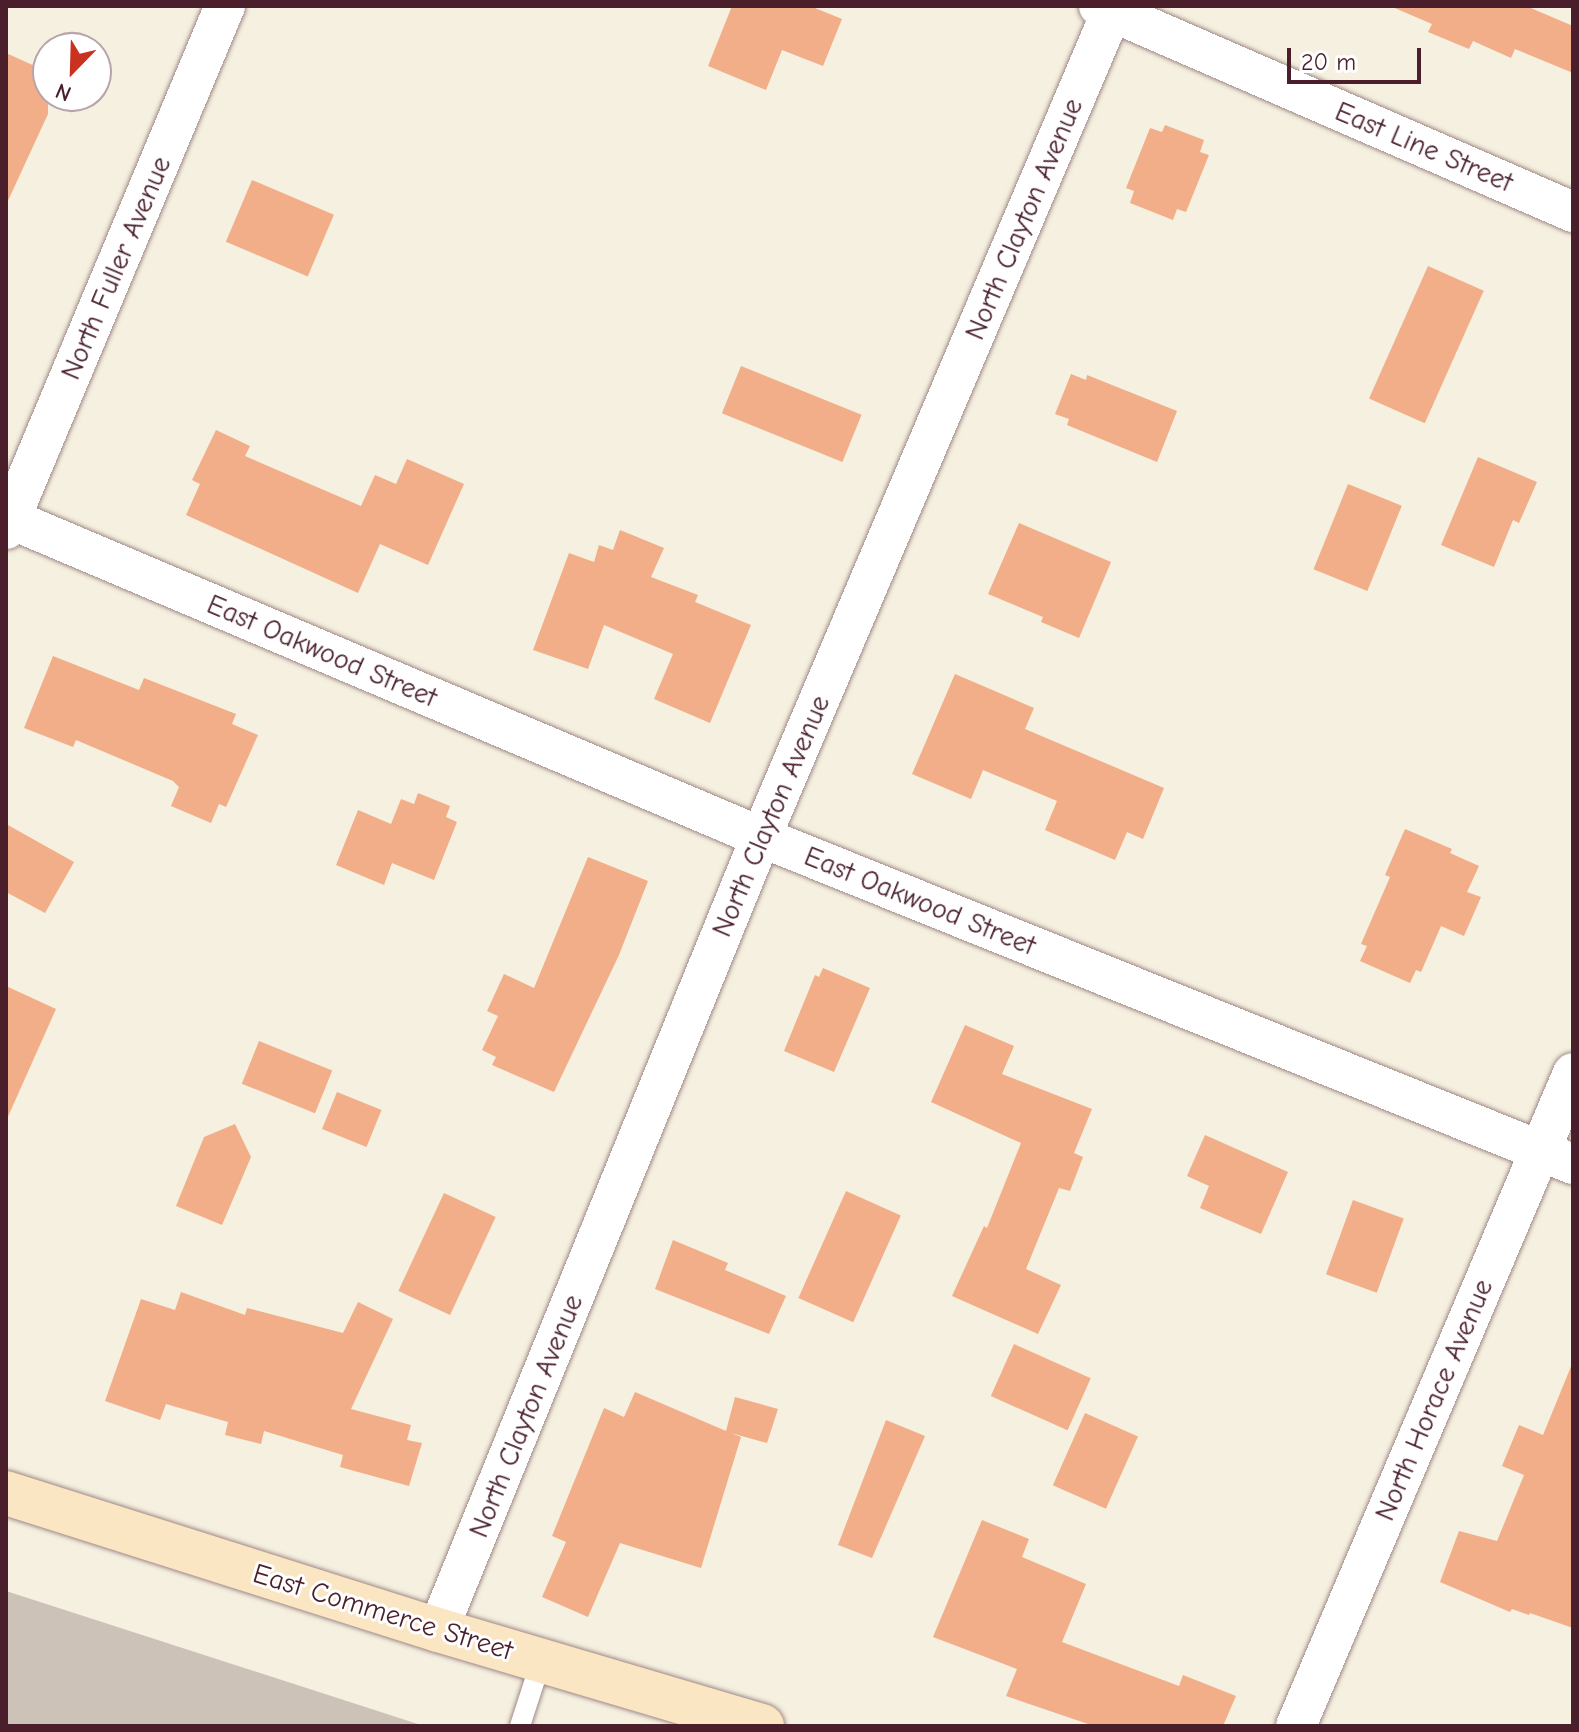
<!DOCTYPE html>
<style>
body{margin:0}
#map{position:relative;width:1579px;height:1732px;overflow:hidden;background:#f5f0e0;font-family:"Comic Neue",sans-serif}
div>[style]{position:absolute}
.industrial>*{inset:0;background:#ccc2b8}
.building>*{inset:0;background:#f1ae88;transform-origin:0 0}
.roads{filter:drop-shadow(0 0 2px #a08886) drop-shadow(0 0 2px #a08886)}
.lane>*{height:20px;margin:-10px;padding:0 10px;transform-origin:10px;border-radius:10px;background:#fff}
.street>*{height:40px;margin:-20px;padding:0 20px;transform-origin:20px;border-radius:20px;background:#fff}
.secondary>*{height:44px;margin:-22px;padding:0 22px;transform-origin:22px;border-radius:22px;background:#fbe6c4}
span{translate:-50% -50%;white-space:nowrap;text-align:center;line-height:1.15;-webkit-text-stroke:6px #fff;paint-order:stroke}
.street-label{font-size:28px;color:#4a1f2b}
.frame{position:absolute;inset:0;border:8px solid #4a1f2b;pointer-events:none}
.north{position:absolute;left:32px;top:32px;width:80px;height:80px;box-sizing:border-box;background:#fff;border:2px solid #b7a5aa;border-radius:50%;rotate:203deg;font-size:22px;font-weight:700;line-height:32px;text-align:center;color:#4a1f2b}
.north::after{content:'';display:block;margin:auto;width:28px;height:36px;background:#c8321e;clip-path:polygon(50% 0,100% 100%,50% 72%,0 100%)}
.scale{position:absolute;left:1287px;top:48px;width:134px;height:36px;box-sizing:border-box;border:4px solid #4a1f2b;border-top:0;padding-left:10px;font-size:24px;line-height:28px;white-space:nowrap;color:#4a1f2b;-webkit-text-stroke:6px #fff;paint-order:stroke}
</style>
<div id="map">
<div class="industrial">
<div style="clip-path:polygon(6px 1591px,424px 1726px,6px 1726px)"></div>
</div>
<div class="building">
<div style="clip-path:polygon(732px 6px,810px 6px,842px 19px,823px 66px,782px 50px,766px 90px,708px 66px)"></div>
<div style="clip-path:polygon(1390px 6px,1526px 6px,1573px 26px,1573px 73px,1515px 49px,1511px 58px,1473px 41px,1469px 49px,1428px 32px,1432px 24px)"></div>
<div style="clip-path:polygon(6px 53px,48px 72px,48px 114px,6px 205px)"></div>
<div style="clip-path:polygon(1165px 125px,1204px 140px,1200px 152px,1209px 155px,1186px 212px,1177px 209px,1173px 220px,1130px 203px,1134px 191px,1126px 188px,1150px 128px,1162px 132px)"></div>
<div style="left:252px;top:180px;width:89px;height:67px;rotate:23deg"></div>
<div style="left:1428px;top:266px;width:61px;height:145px;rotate:24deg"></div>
<div style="left:741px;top:366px;width:130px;height:51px;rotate:22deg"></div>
<div style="clip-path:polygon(1071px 374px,1086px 380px,1087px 375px,1177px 411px,1157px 462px,1067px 425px,1069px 419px,1055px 414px)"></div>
<div style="clip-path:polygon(216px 430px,250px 446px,245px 456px,361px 506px,375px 475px,396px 484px,407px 459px,464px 484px,428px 565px,380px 544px,358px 593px,186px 515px,200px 484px,192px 480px)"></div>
<div style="clip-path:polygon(1478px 457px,1537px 482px,1519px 523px,1513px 520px,1494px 567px,1441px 545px)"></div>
<div style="left:1348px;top:484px;width:58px;height:92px;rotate:22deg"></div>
<div style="clip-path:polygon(1019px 523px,1111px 562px,1079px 638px,1041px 622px,1043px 617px,988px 594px)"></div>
<div style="clip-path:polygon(620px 530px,664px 548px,651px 577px,698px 595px,695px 602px,751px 625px,710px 723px,654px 699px,673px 654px,604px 625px,588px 669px,533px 650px,569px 553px,594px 562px,599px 545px,613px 550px)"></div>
<div style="clip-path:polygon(53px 656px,139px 690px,144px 678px,236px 714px,232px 724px,258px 735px,226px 807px,219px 804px,211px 823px,171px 806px,179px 787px,173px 781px,76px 740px,73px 747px,24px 728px)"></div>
<div style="clip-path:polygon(955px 674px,1034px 708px,1025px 729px,1164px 788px,1143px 839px,1127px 832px,1115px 860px,1045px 830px,1057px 801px,983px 770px,971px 799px,912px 774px)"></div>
<div style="clip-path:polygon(418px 793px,450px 806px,446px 817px,457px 822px,434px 880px,392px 863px,384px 885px,336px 865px,358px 810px,391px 824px,401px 799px,414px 804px)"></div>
<div style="clip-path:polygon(6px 824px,74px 862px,45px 913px,6px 892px)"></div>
<div style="clip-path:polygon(1405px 829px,1452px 849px,1450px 853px,1479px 866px,1467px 892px,1481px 897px,1464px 936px,1441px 926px,1421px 972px,1416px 970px,1410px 983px,1360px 961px,1367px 946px,1361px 944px,1390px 877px,1385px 875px)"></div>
<div style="clip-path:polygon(588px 857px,648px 881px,619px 955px,554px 1092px,492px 1065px,496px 1057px,482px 1050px,498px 1016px,487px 1011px,504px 974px,534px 988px)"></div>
<div style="clip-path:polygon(823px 968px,870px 988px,834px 1072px,784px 1051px,815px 975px,819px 977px)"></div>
<div style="clip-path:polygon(6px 986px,56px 1009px,6px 1121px)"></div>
<div style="clip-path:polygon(965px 1025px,1014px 1046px,1002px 1074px,1092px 1109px,1074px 1153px,1083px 1157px,1070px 1191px,1059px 1188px,1026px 1269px,1061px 1285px,1038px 1334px,952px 1296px,984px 1226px,987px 1228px,1021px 1143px,931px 1102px)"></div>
<div style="left:259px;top:1041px;width:79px;height:46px;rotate:22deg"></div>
<div style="left:337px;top:1092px;width:48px;height:40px;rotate:22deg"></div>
<div style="clip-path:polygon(235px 1124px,251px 1157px,222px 1225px,176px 1206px,204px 1137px)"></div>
<div style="clip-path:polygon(1205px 1135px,1288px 1172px,1261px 1234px,1200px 1208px,1209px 1186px,1187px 1176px)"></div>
<div style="left:846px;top:1191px;width:60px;height:117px;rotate:24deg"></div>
<div style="left:444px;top:1193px;width:57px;height:108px;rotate:25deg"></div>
<div style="left:1353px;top:1200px;width:54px;height:79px;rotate:20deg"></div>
<div style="clip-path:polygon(673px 1240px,728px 1263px,725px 1270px,786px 1296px,769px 1334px,655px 1289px)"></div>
<div style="clip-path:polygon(181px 1292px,245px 1315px,247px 1308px,343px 1333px,358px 1302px,393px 1319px,351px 1409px,411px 1425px,407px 1440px,422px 1443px,409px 1486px,340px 1467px,343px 1455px,264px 1431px,261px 1444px,225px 1435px,228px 1422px,166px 1404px,160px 1420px,105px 1401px,141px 1299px,175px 1310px)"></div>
<div style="left:1014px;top:1344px;width:84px;height:57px;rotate:24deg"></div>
<div style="clip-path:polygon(1572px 1364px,1573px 1364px,1573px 1628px,1530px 1613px,1529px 1615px,1512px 1609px,1510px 1612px,1440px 1582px,1459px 1531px,1497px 1541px,1524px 1475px,1502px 1466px,1519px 1425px,1543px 1435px)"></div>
<div style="clip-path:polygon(635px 1392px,726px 1431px,735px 1397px,778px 1409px,767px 1443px,731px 1433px,741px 1437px,701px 1568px,620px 1543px,588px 1617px,542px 1597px,566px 1542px,552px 1536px,604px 1408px,624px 1417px)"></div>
<div style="left:1085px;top:1413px;width:58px;height:79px;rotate:24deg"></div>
<div style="clip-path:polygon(886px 1420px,925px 1436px,872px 1558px,838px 1545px)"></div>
<div style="clip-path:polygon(982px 1520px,1029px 1539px,1022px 1557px,1086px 1584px,1062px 1642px,1179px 1686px,1183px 1675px,1236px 1696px,1223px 1726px,1094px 1726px,1006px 1696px,1017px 1669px,933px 1637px)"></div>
</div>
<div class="roads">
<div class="lane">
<div style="left:520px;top:1726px;width:68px;rotate:-72.1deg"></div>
</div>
<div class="street">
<div style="left:1099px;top:6px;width:517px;rotate:23.49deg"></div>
<div style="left:6px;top:517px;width:820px;rotate:22.97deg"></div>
<div style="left:761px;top:837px;width:875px;rotate:21.94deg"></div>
<div style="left:6px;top:529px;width:567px;rotate:-67.28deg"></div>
<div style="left:438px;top:1630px;width:856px;rotate:-67.84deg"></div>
<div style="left:761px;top:837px;width:903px;rotate:-66.98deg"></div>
<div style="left:1296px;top:1726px;width:709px;rotate:-67.01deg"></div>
</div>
<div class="secondary">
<div style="left:6px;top:1493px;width:453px;rotate:17.6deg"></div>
<div style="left:438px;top:1630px;width:338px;rotate:16.5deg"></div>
</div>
</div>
<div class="street-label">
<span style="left:1424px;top:147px;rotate:23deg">East Line Street</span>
<span style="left:1024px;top:219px;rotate:-67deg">North Clayton Avenue</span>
<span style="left:116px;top:268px;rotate:-67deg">North Fuller Avenue</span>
<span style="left:322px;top:651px;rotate:23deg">East Oakwood Street</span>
<span style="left:771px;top:816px;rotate:-67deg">North Clayton Avenue</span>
<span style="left:920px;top:901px;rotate:22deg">East Oakwood Street</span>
<span style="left:1434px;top:1400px;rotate:-67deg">North Horace Avenue</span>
<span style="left:526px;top:1416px;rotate:-68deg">North Clayton Avenue</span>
<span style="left:383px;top:1612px;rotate:17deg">East Commerce Street</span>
</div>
<div class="frame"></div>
<div class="north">N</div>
<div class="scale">20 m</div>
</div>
